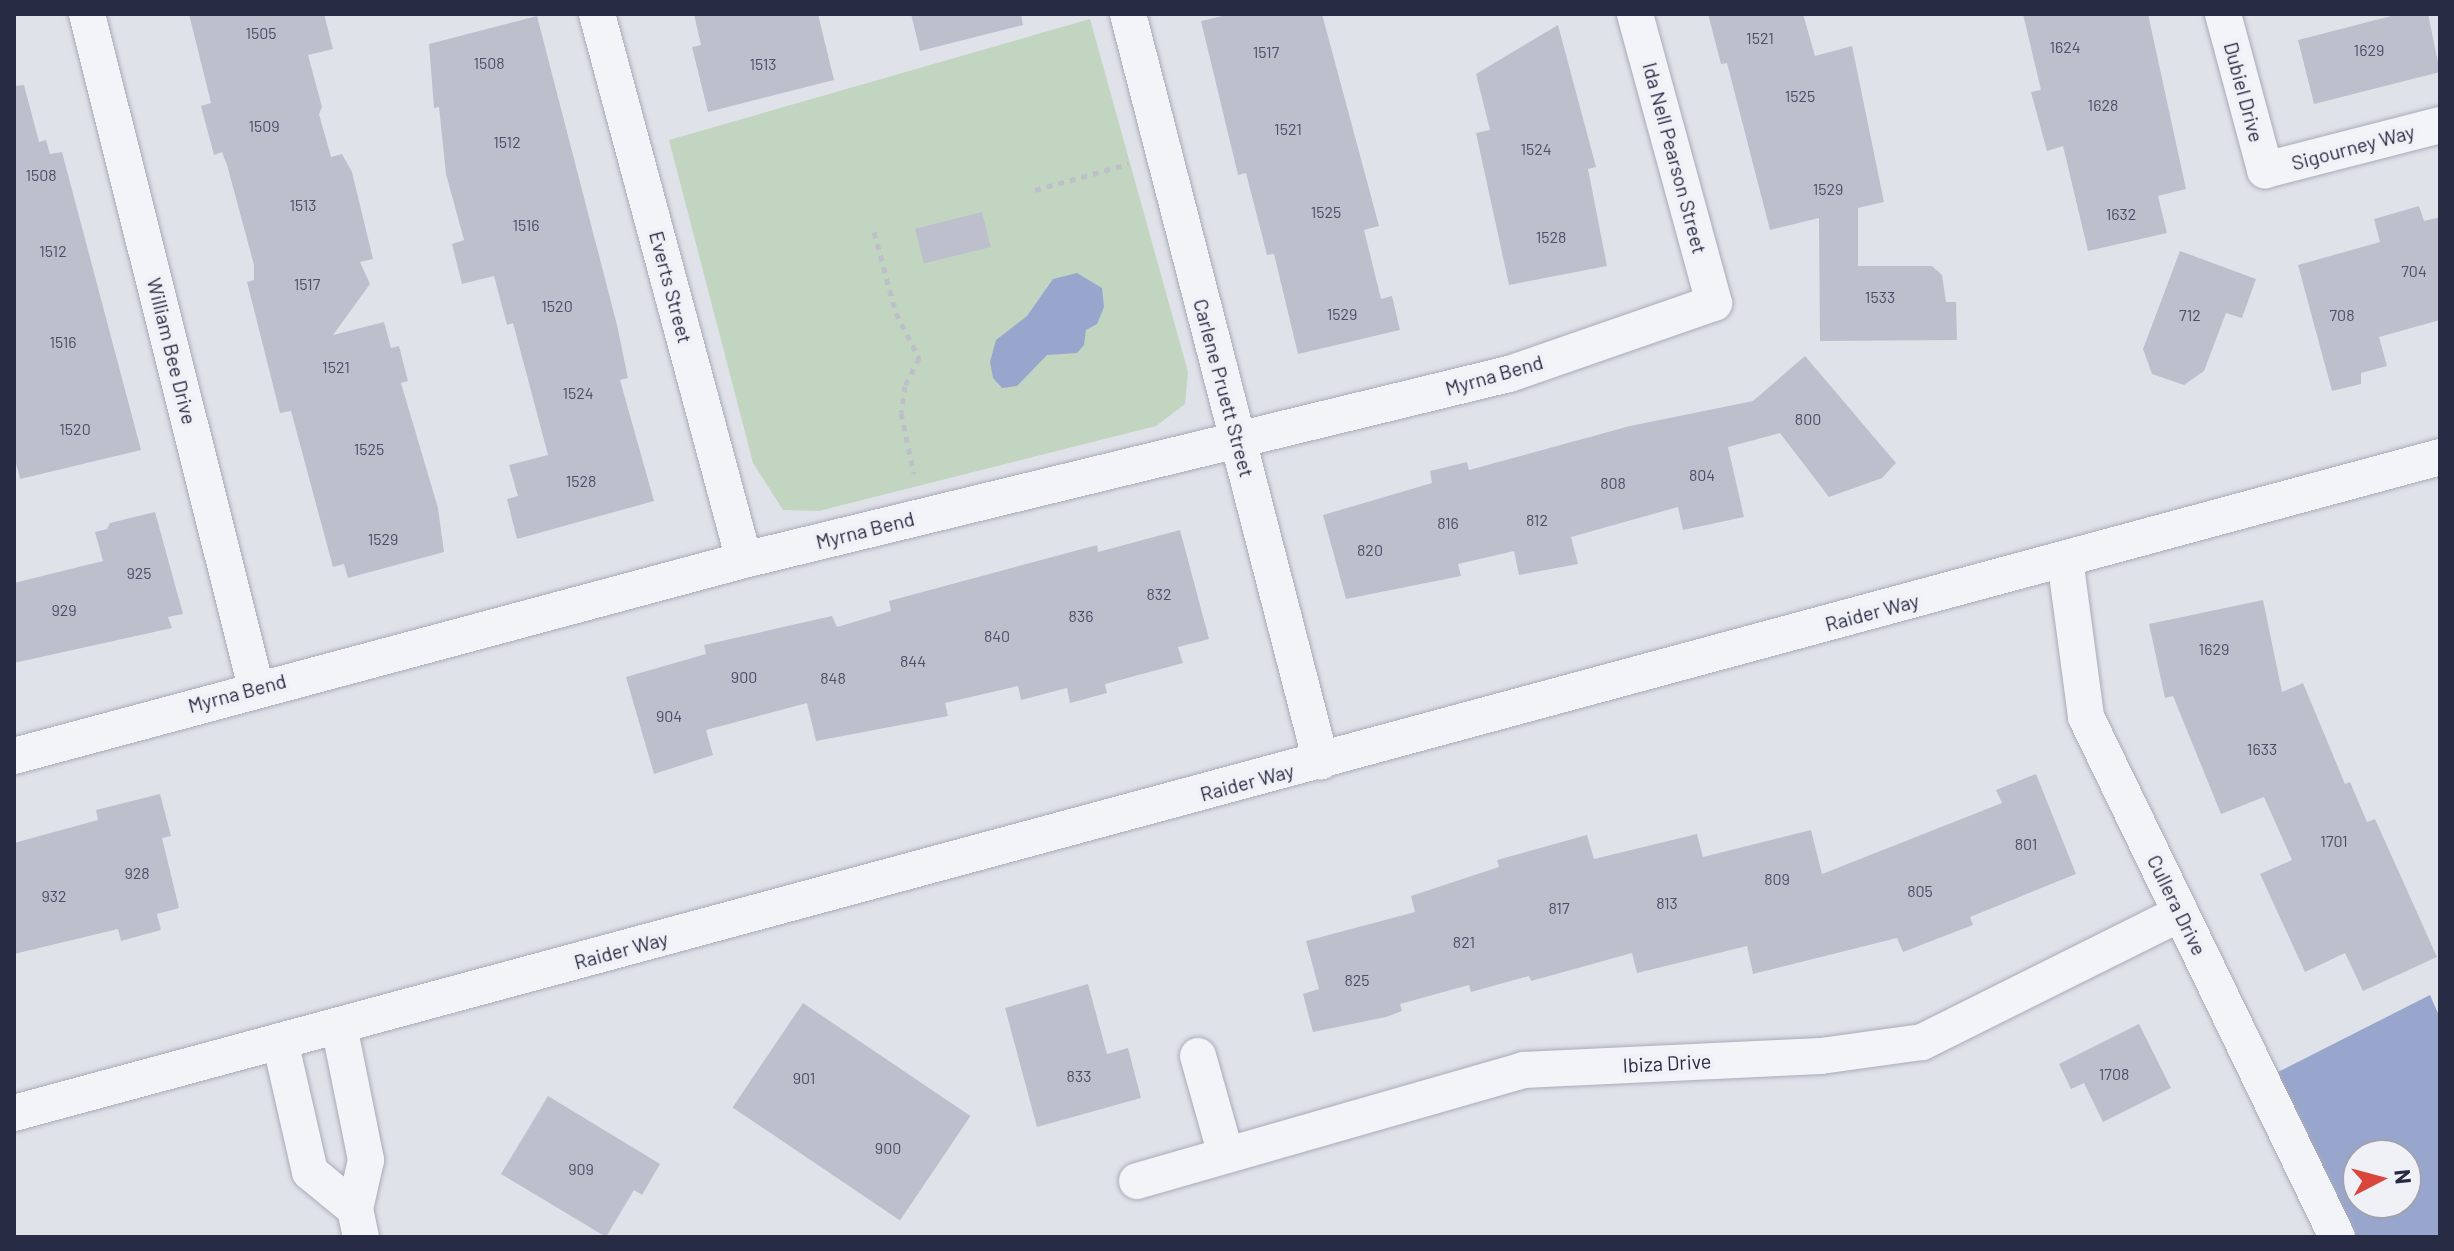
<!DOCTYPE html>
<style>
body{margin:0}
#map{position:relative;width:2454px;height:1251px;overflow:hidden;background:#e0e2ea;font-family:Barlow,sans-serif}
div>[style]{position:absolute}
.green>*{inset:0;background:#c1d5c0}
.water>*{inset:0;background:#98a6cd}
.building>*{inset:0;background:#bdbfcd;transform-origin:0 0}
.path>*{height:5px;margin-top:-2.5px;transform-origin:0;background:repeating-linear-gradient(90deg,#bec0c9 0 6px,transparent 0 12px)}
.roads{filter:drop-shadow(0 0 2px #a8abb8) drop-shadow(0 0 2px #a8abb8)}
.minor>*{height:36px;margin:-18px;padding:0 18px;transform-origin:18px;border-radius:18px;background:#f3f4f8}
span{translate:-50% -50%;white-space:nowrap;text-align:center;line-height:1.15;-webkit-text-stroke:8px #f0f1f7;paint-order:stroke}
.number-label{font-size:16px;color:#4c5066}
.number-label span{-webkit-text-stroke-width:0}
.street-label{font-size:20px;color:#272b43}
.frame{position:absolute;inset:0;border:16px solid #272b43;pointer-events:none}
.north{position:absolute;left:2342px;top:1139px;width:80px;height:80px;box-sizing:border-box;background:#f0f1f7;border:2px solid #a0a2af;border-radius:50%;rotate:84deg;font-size:22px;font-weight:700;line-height:32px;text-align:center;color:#272b43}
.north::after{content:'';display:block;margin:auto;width:28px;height:36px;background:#d8463c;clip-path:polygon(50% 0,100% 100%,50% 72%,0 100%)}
</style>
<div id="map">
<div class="green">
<div style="clip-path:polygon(1090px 19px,1188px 372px,1185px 404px,1156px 426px,819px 511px,783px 510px,753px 463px,669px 140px)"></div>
</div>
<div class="water">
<div style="clip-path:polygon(1077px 273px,1102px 288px,1104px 307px,1097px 324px,1086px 330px,1084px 345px,1077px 353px,1047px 355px,1017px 386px,1002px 388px,993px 378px,990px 362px,996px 340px,1027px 316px,1053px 279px)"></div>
<div style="clip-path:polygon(evenodd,2430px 995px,2440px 1018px,2440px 1237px,2355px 1237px,2274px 1074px,2430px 995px,2358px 1155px,2406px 1155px,2406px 1203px,2358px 1203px,2358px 1155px)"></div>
</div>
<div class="building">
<div style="clip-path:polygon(189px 14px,324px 14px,333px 49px,308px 55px,322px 107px,319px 114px,331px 157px,342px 154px,352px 172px,373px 259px,360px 262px,370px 284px,333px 335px,384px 322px,391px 348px,399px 346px,408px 381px,401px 383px,438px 508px,444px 552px,348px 578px,344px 564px,333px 567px,291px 411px,280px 413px,247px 282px,254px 280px,254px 265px,227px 165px,222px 152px,214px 155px,201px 106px,211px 103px)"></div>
<div style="clip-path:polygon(694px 14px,818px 14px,834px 80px,708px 112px,692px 47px,701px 45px)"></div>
<div style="clip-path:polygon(911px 14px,1021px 14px,1023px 25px,920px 51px)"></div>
<div style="clip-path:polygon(1231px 14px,1322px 14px,1379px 226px,1364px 230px,1381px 299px,1392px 296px,1400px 330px,1298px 354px,1274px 254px,1267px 255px,1246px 173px,1238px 175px,1201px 21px)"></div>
<div style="clip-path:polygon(1708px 14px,1803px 14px,1815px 56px,1852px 46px,1884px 202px,1858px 208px,1858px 266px,1932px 266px,1942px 275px,1946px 302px,1956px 302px,1957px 340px,1820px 341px,1819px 218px,1770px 230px,1727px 63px,1721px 64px)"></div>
<div style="clip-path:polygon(2023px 14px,2148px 14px,2186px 189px,2158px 196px,2167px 233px,2088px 251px,2063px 146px,2047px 151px,2031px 92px,2041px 90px)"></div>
<div style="clip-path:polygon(2399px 14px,2428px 14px,2440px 72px,2314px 104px,2298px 40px)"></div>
<div style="clip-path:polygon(537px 16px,617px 325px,628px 378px,620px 380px,654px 501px,517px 539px,507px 499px,518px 496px,509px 465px,548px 455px,513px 323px,507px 325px,494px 276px,462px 284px,452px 244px,464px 240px,446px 174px,439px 107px,434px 108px,429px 44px)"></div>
<div style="clip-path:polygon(1558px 25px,1596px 167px,1588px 169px,1607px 266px,1509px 285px,1476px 133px,1490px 130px,1476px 74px)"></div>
<div style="clip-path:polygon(24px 85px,39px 142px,46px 140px,50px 154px,62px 152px,141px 450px,20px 479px,14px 455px,14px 86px)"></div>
<div style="clip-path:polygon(2419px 206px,2424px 221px,2440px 217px,2440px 320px,2379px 337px,2387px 366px,2361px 373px,2361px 384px,2332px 391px,2298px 265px,2380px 242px,2374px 219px)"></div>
<div style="left:982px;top:212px;width:36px;height:69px;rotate:76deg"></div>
<div style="clip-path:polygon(2180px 251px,2256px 279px,2242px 318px,2226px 313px,2204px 371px,2184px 385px,2152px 374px,2143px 349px)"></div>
<div style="clip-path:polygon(1805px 356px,1896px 463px,1882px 478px,1829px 497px,1780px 433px,1728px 447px,1744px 517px,1683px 530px,1678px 507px,1571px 537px,1578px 564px,1519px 575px,1514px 551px,1458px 564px,1461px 576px,1346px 599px,1323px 515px,1432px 483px,1430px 471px,1467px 462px,1469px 470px,1630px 426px,1753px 401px)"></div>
<div style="clip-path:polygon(155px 512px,183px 614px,168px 617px,172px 628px,14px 663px,14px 583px,103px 561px,95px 532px,107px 529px,110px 523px)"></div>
<div style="clip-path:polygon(1180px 530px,1209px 639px,1178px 647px,1183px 663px,1105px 684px,1107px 693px,1070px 703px,1067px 688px,1021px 700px,1018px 686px,945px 703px,948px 716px,816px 741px,807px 703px,706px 730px,713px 755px,654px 774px,626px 677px,706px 654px,704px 645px,832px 616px,837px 627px,891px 611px,889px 601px,1097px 545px,1098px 552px)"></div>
<div style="clip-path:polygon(2263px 600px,2282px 692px,2303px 683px,2345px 784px,2350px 782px,2367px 822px,2375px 819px,2437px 957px,2363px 991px,2345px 953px,2305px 972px,2260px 874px,2292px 860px,2264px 797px,2221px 814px,2173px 696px,2165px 698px,2149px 624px)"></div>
<div style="clip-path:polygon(2036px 774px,2076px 874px,1970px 917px,1973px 925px,1903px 952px,1897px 938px,1753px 974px,1747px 946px,1637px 973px,1632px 953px,1531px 981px,1529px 976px,1471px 992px,1469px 985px,1400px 1004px,1402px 1011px,1386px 1017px,1313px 1032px,1303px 994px,1319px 989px,1306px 941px,1415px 912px,1411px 896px,1499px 867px,1497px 860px,1587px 835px,1594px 859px,1697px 834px,1703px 857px,1811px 830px,1822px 874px,2002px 803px,1996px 790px)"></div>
<div style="clip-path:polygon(160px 794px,171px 836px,162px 838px,179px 908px,157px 914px,161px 930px,121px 941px,118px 929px,14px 954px,14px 843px,98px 820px,96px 810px)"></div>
<div style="clip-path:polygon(1088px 984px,1107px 1054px,1128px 1048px,1141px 1098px,1037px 1127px,1005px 1008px)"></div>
<div style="left:803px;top:1003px;width:202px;height:126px;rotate:34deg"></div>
<div style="clip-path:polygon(2139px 1024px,2171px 1088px,2103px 1122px,2084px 1083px,2071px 1089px,2059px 1064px)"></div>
<div style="clip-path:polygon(548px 1096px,660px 1164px,642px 1195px,634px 1190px,606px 1237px,501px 1174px)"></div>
</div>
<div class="path">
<div style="left:1035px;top:190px;width:97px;rotate:-15.6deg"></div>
<div style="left:874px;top:232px;width:84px;rotate:74.8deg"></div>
<div style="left:896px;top:313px;width:51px;rotate:62.9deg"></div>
<div style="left:919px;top:358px;width:31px;rotate:117deg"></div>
<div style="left:905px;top:386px;width:27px;rotate:98deg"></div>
<div style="left:901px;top:413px;width:62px;rotate:78deg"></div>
</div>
<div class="roads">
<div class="minor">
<div style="left:87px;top:14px;width:695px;rotate:75.92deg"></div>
<div style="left:597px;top:14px;width:565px;rotate:74.93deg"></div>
<div style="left:1128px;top:14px;width:772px;rotate:75.53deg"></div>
<div style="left:2223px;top:14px;width:162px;rotate:74.9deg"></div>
<div style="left:2265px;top:170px;width:181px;rotate:-14.4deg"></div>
<div style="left:2065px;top:559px;width:159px;rotate:82.4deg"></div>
<div style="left:2086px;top:717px;width:577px;rotate:64.23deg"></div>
<div style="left:14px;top:756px;width:756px;rotate:-15.03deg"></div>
<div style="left:744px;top:560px;width:787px;rotate:-13.67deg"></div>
<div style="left:1509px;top:374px;width:217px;rotate:-19.1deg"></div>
<div style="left:1714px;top:303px;width:300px;rotate:-105.3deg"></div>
<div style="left:339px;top:1026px;width:137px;rotate:78.6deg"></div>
<div style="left:366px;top:1160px;width:50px;rotate:102.7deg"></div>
<div style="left:355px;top:1209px;width:29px;rotate:78deg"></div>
<div style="left:280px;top:1041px;width:134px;rotate:77.1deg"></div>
<div style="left:310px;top:1172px;width:58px;rotate:39.4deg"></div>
<div style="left:1198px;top:1056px;width:103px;rotate:74.2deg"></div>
<div style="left:14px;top:1113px;width:2513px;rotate:-15.13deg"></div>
<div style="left:1137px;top:1181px;width:402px;rotate:-16deg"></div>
<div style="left:1523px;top:1070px;width:298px;rotate:-2.7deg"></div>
<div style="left:1821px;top:1056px;width:102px;rotate:-7.9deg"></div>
<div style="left:1922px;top:1042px;width:289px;rotate:-26.5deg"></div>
</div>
</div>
<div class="number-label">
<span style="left:261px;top:33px">1505</span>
<span style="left:1760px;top:38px">1521</span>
<span style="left:2065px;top:47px">1624</span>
<span style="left:2369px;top:50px">1629</span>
<span style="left:1266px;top:52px">1517</span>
<span style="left:489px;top:63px">1508</span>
<span style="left:763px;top:64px">1513</span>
<span style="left:1800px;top:96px">1525</span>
<span style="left:2103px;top:105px">1628</span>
<span style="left:264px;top:126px">1509</span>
<span style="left:1288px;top:129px">1521</span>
<span style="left:507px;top:142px">1512</span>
<span style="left:1536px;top:149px">1524</span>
<span style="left:41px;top:175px">1508</span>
<span style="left:1828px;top:189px">1529</span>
<span style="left:303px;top:205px">1513</span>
<span style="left:1326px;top:212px">1525</span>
<span style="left:2121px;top:214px">1632</span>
<span style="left:526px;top:225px">1516</span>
<span style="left:1551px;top:237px">1528</span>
<span style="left:53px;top:251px">1512</span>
<span style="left:2414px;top:271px">704</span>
<span style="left:307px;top:284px">1517</span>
<span style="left:1880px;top:297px">1533</span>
<span style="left:557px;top:306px">1520</span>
<span style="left:1342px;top:314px">1529</span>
<span style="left:2190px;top:315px">712</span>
<span style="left:2342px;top:315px">708</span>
<span style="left:63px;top:342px">1516</span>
<span style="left:336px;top:367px">1521</span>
<span style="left:578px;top:393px">1524</span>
<span style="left:1808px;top:419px">800</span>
<span style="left:75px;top:429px">1520</span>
<span style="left:369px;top:449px">1525</span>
<span style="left:1702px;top:475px">804</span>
<span style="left:581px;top:481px">1528</span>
<span style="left:1613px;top:483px">808</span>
<span style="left:1537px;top:520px">812</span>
<span style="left:1448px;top:523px">816</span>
<span style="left:383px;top:539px">1529</span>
<span style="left:1370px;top:550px">820</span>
<span style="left:139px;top:573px">925</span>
<span style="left:1159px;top:594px">832</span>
<span style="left:64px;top:610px">929</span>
<span style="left:1081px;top:616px">836</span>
<span style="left:997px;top:636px">840</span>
<span style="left:2214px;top:649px">1629</span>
<span style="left:913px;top:661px">844</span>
<span style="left:744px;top:677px">900</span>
<span style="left:833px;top:678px">848</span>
<span style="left:669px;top:716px">904</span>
<span style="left:2262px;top:749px">1633</span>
<span style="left:2334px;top:841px">1701</span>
<span style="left:2026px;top:844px">801</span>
<span style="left:137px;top:873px">928</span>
<span style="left:1777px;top:879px">809</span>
<span style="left:1920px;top:891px">805</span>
<span style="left:54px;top:896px">932</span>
<span style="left:1667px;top:903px">813</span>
<span style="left:1559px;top:908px">817</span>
<span style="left:1464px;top:942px">821</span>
<span style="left:1357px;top:980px">825</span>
<span style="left:2114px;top:1074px">1708</span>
<span style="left:1079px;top:1076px">833</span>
<span style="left:804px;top:1078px">901</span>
<span style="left:888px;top:1148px">900</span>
<span style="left:581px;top:1169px">909</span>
</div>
<div class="street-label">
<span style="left:2244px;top:92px;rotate:75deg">Dubiel Drive</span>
<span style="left:2353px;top:147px;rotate:-15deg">Sigourney Way</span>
<span style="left:1675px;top:158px;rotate:75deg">Ida Nell Pearson Street</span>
<span style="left:671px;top:287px;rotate:75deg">Everts Street</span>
<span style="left:172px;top:351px;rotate:76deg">William Bee Drive</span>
<span style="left:1494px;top:375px;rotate:-16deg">Myrna Bend</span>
<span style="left:1224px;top:388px;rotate:75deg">Carlene Pruett Street</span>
<span style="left:865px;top:530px;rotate:-14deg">Myrna Bend</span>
<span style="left:1872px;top:612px;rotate:-15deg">Raider Way</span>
<span style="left:237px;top:693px;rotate:-15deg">Myrna Bend</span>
<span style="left:1247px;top:782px;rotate:-15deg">Raider Way</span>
<span style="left:2177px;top:905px;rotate:64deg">Cullera Drive</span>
<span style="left:621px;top:950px;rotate:-15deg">Raider Way</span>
<span style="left:1667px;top:1063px;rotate:-3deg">Ibiza Drive</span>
</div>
<div class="frame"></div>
<div class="north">N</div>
</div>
